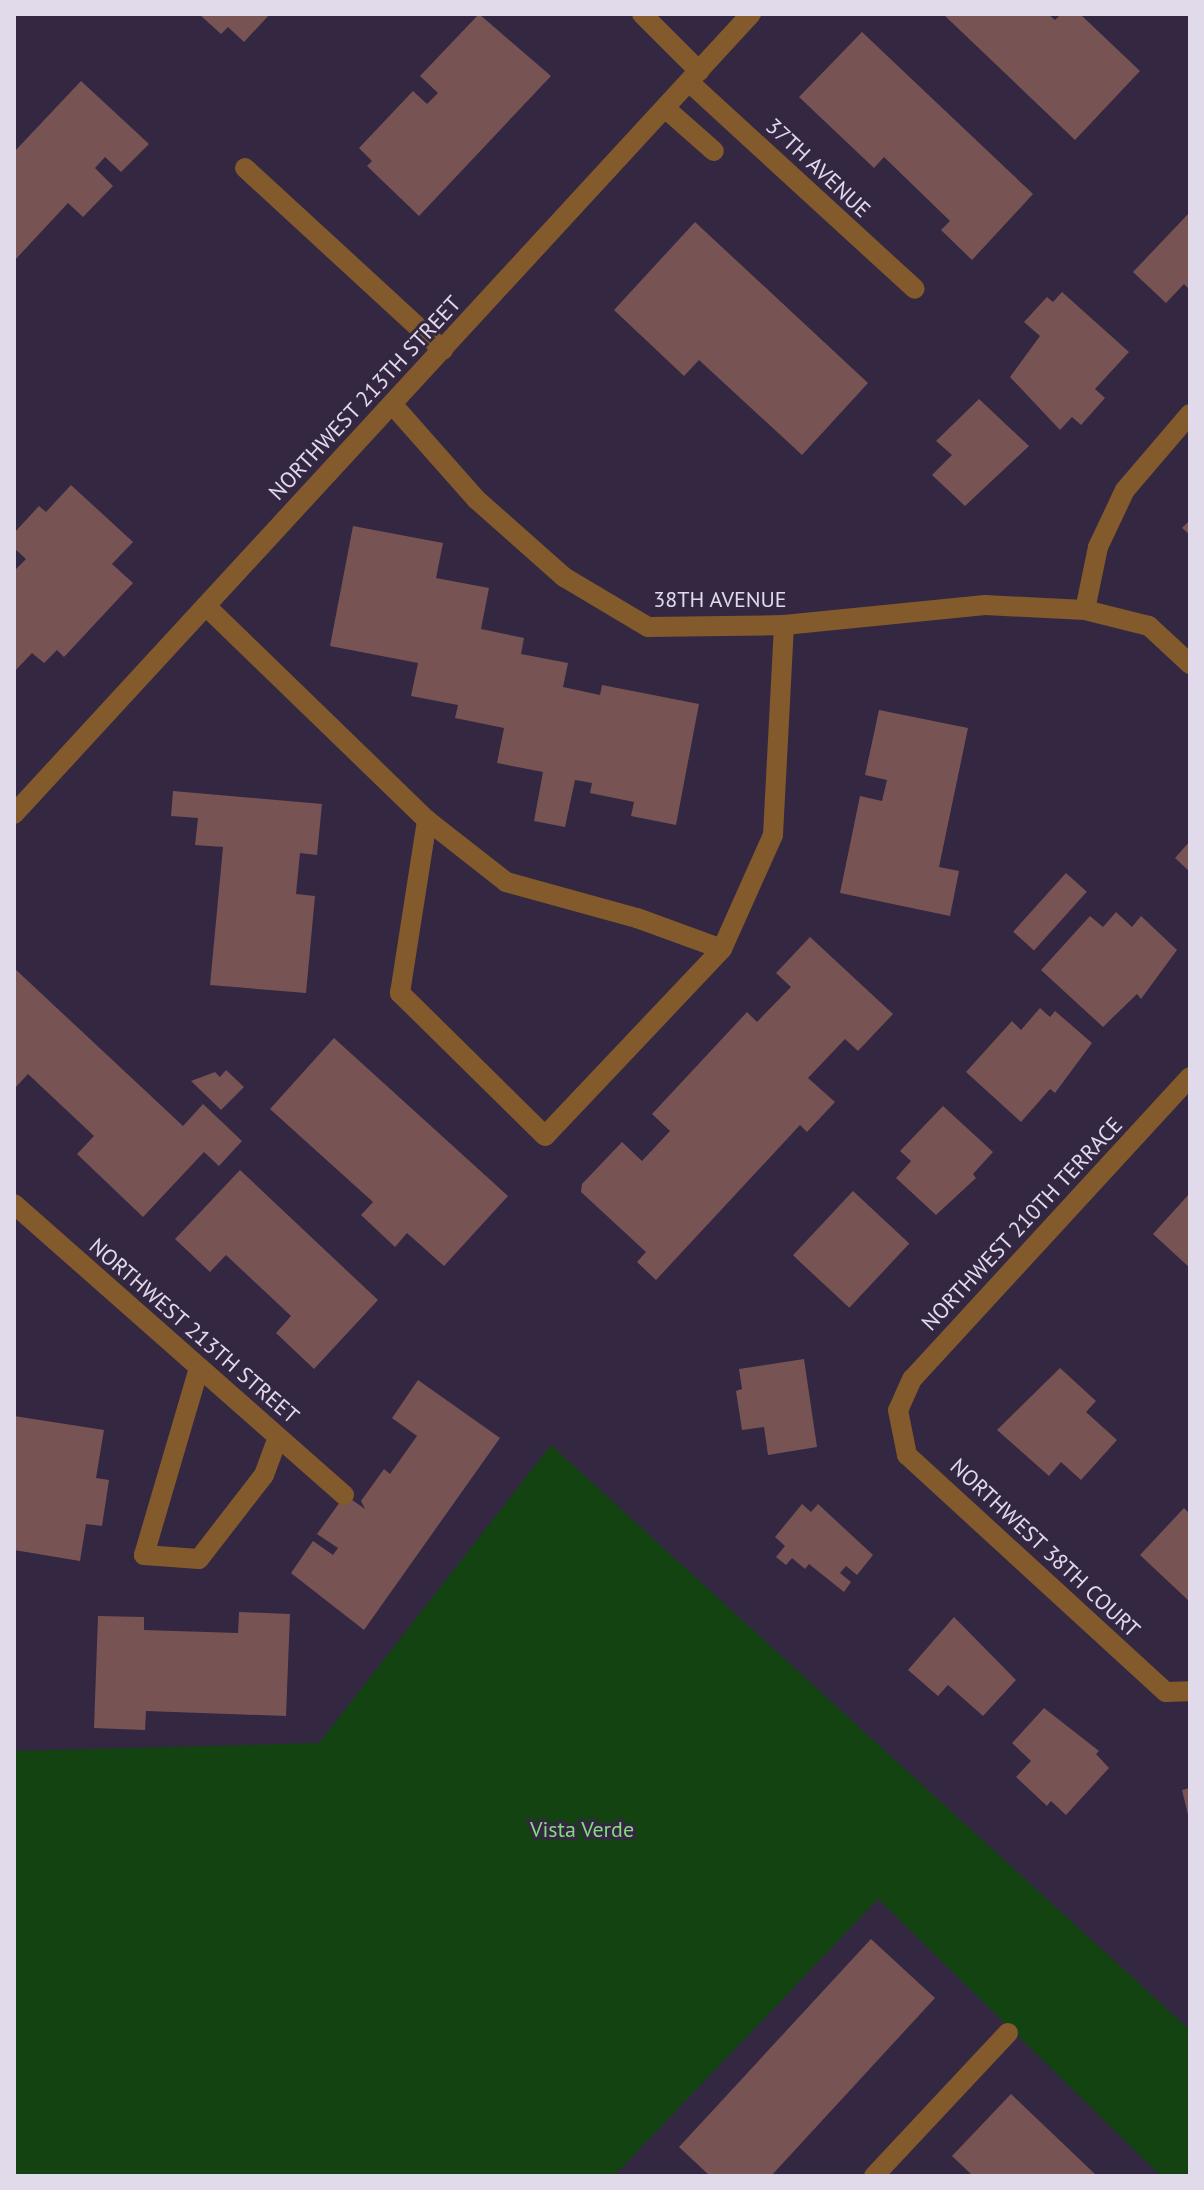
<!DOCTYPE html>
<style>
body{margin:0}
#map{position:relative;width:1204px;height:2190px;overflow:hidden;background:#332742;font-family:"PT Sans",sans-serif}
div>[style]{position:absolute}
.green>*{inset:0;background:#124310}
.building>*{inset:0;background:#785353;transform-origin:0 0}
.minor>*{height:20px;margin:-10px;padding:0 10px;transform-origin:10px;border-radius:10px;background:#825a2b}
span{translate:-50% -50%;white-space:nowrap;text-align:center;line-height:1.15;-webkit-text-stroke:6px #332742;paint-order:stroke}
.street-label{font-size:22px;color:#e1daeb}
.park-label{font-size:22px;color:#84da7c}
.frame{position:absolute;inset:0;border:16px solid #e1daeb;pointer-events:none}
</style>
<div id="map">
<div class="green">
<div style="clip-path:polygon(551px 1445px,1190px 2030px,1190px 2176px,1161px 2176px,878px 1899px,614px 2176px,14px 2176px,14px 1751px,319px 1743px)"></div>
</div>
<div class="building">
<div style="clip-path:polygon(199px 14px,270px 14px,244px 42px,228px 27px,221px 34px)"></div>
<div style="clip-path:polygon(479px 14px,551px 76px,419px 216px,367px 166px,372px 161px,359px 148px,413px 91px,427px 104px,438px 93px,420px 76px)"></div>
<div style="clip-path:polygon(943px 14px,1048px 14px,1055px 20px,1061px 14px,1080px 14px,1140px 71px,1075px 140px)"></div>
<div style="clip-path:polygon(862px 32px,1033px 194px,972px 260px,941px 230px,950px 221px,884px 157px,874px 168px,799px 97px)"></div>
<div style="clip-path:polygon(81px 81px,149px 144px,121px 172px,105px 157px,95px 168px,113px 186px,83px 217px,68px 203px,14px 261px,14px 152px)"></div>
<div style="clip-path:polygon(1190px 212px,1190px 290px,1184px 284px,1166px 303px,1133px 272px)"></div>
<div style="clip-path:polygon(695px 222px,868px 383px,802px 455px,699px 360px,684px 376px,614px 310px)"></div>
<div style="clip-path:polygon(1062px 292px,1129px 352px,1095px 389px,1105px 398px,1081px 425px,1072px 417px,1060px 430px,1010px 377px,1040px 336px,1024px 322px,1047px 297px,1053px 302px)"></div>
<div style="clip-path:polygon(979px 399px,1029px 446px,965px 506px,932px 475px,952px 455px,936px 441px)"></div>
<div style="clip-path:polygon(71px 485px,133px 542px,112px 564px,133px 583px,64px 657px,57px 650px,44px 663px,32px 653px,14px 672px,14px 571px,26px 559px,14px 548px,14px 533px,39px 506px,46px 512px)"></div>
<div style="clip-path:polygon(1190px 520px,1190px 535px,1182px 528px)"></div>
<div style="clip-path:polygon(353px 526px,443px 543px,436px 578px,489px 588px,481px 629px,524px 638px,521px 654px,568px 663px,563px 687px,600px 695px,602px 685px,699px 704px,676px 825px,631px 816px,634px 802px,590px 793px,592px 783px,575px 780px,565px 827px,534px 821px,543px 772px,497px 763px,504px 728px,455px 718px,458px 705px,411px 696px,418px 663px,330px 646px)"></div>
<div style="clip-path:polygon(879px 710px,968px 728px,939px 867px,959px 871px,950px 916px,840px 893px,860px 796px,882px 801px,887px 780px,865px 775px)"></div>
<div style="clip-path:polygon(173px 791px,322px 804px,317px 855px,300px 853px,296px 894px,315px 896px,306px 993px,210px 985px,223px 847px,195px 845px,198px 818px,171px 816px)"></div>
<div style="clip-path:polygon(1190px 841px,1190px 872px,1175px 858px)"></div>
<div style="left:1066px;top:873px;width:28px;height:79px;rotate:42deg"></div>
<div style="clip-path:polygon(1116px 912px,1132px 927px,1141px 916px,1177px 950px,1141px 999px,1137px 994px,1103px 1027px,1041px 970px,1090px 916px,1103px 927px)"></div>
<div style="clip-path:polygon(810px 937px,893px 1014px,858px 1051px,845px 1039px,808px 1078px,835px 1102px,807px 1132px,800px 1125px,656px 1280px,637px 1262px,646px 1252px,581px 1192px,582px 1184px,622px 1142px,642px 1161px,670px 1131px,652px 1114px,747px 1012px,757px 1022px,791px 987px,776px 973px)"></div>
<div style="clip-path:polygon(14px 968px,183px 1126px,203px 1104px,242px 1141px,219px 1166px,204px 1152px,143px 1217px,77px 1154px,94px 1136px,28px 1074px,14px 1089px)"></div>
<div style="clip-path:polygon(1040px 1008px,1050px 1017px,1055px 1011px,1092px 1043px,1055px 1093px,1050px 1089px,1021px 1122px,966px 1072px,1012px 1021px,1021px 1030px)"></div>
<div style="clip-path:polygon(334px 1038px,508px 1196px,444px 1266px,407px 1233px,395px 1247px,361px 1215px,373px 1202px,270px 1109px)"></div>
<div style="clip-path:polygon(226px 1070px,244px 1087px,221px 1110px,191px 1081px,215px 1072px,220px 1077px)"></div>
<div style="clip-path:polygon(943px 1106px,993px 1152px,973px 1174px,976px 1178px,936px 1215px,896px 1178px,911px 1161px,900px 1151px)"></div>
<div style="clip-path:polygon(240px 1170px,378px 1300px,314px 1369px,276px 1333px,291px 1316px,226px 1255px,210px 1272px,175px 1239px)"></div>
<div style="left:853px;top:1191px;width:77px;height:88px;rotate:43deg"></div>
<div style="clip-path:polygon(1190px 1193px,1190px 1268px,1153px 1234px)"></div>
<div style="clip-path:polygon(804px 1359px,817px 1447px,768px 1455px,764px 1427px,742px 1430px,736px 1391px,742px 1389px,739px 1369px)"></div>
<div style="clip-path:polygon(1060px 1368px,1096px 1401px,1086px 1412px,1117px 1440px,1081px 1480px,1061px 1462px,1049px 1476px,997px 1430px)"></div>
<div style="clip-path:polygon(418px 1380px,500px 1438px,364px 1630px,291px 1573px,313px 1541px,333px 1555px,338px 1548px,317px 1534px,345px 1495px,365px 1509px,361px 1501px,384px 1469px,390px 1474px,417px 1436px,392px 1418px)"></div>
<div style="clip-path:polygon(14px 1416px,104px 1430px,96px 1478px,109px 1480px,102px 1526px,86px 1524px,80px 1561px,14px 1550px)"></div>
<div style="clip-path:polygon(802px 1504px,811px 1512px,818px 1504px,873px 1555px,857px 1575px,846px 1566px,840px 1573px,851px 1582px,844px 1592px,809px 1564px,805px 1569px,792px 1558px,786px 1565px,776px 1557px,785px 1546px,775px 1537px)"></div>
<div style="clip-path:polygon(1184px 1508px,1190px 1514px,1190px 1602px,1140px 1555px)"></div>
<div style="clip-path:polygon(239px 1612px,290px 1614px,286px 1716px,146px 1711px,145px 1730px,94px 1728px,98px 1616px,144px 1617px,144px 1630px,238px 1633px)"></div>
<div style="clip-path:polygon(954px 1617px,1016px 1680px,983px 1716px,948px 1685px,938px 1696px,908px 1670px)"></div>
<div style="clip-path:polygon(1044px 1708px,1099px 1751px,1096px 1754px,1109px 1768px,1066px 1815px,1051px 1801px,1047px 1806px,1016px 1777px,1031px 1761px,1012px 1743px)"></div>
<div style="clip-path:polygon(1190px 1788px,1190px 1819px,1189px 1819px,1182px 1790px)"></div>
<div style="clip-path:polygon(871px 1939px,935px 1998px,771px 2176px,710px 2176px,679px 2147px)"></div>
<div style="clip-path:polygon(1011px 2094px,1097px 2176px,973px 2176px,952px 2156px)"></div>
</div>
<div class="minor">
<div style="left:642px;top:14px;width:81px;rotate:45deg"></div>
<div style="left:689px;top:82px;width:306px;rotate:42.5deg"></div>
<div style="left:665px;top:108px;width:65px;rotate:41.3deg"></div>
<div style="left:245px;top:168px;width:269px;rotate:42.6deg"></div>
<div style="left:392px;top:404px;width:127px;rotate:48.5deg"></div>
<div style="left:476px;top:499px;width:118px;rotate:41.6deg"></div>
<div style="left:564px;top:577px;width:98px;rotate:30.8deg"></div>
<div style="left:648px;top:627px;width:136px;rotate:-0.8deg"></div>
<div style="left:784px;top:625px;width:202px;rotate:-5.7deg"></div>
<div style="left:985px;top:605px;width:100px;rotate:2.9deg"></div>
<div style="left:1085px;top:610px;width:66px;rotate:14deg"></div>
<div style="left:1149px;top:626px;width:56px;rotate:42.8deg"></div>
<div style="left:206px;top:606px;width:308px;rotate:44.1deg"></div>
<div style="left:1085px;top:610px;width:64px;rotate:-78.3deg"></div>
<div style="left:1098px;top:547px;width:63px;rotate:-64.7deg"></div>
<div style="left:1125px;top:490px;width:100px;rotate:-49.5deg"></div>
<div style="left:14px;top:814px;width:1088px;rotate:-47.35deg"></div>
<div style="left:427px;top:820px;width:100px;rotate:38.1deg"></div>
<div style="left:506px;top:882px;width:136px;rotate:15.4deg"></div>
<div style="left:637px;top:918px;width:90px;rotate:20deg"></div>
<div style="left:722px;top:949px;width:257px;rotate:133.4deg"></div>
<div style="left:545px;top:1136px;width:204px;rotate:-135.4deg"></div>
<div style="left:400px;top:993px;width:175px;rotate:-81.1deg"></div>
<div style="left:722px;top:949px;width:125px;rotate:-65.9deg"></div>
<div style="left:773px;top:835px;width:210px;rotate:-87deg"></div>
<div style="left:1190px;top:1077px;width:410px;rotate:132.6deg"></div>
<div style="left:912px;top:1379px;width:34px;rotate:114deg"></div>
<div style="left:898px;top:1410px;width:46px;rotate:78.7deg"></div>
<div style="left:907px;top:1455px;width:351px;rotate:42.5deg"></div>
<div style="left:1166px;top:1692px;width:24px;rotate:-2deg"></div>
<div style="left:14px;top:1204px;width:440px;rotate:41.4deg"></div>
<div style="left:199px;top:1368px;width:195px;rotate:106.4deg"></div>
<div style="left:144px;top:1555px;width:55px;rotate:4.2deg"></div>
<div style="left:199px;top:1559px;width:106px;rotate:-52.3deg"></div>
<div style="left:264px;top:1475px;width:40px;rotate:-69.8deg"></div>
<div style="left:874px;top:2176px;width:196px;rotate:-46.9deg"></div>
</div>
<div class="street-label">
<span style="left:818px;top:168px;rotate:43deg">37TH AVENUE</span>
<span style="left:365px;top:398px;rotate:-47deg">NORTHWEST 213TH STREET</span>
<span style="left:720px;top:600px">38TH AVENUE</span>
<span style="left:1022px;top:1224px;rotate:-47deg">NORTHWEST 210TH TERRACE</span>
<span style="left:194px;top:1331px;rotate:41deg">NORTHWEST 213TH STREET</span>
<span style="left:1045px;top:1548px;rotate:43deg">NORTHWEST 38TH COURT</span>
</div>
<div class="park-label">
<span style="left:582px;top:1830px">Vista Verde</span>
</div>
<div class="frame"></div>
</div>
